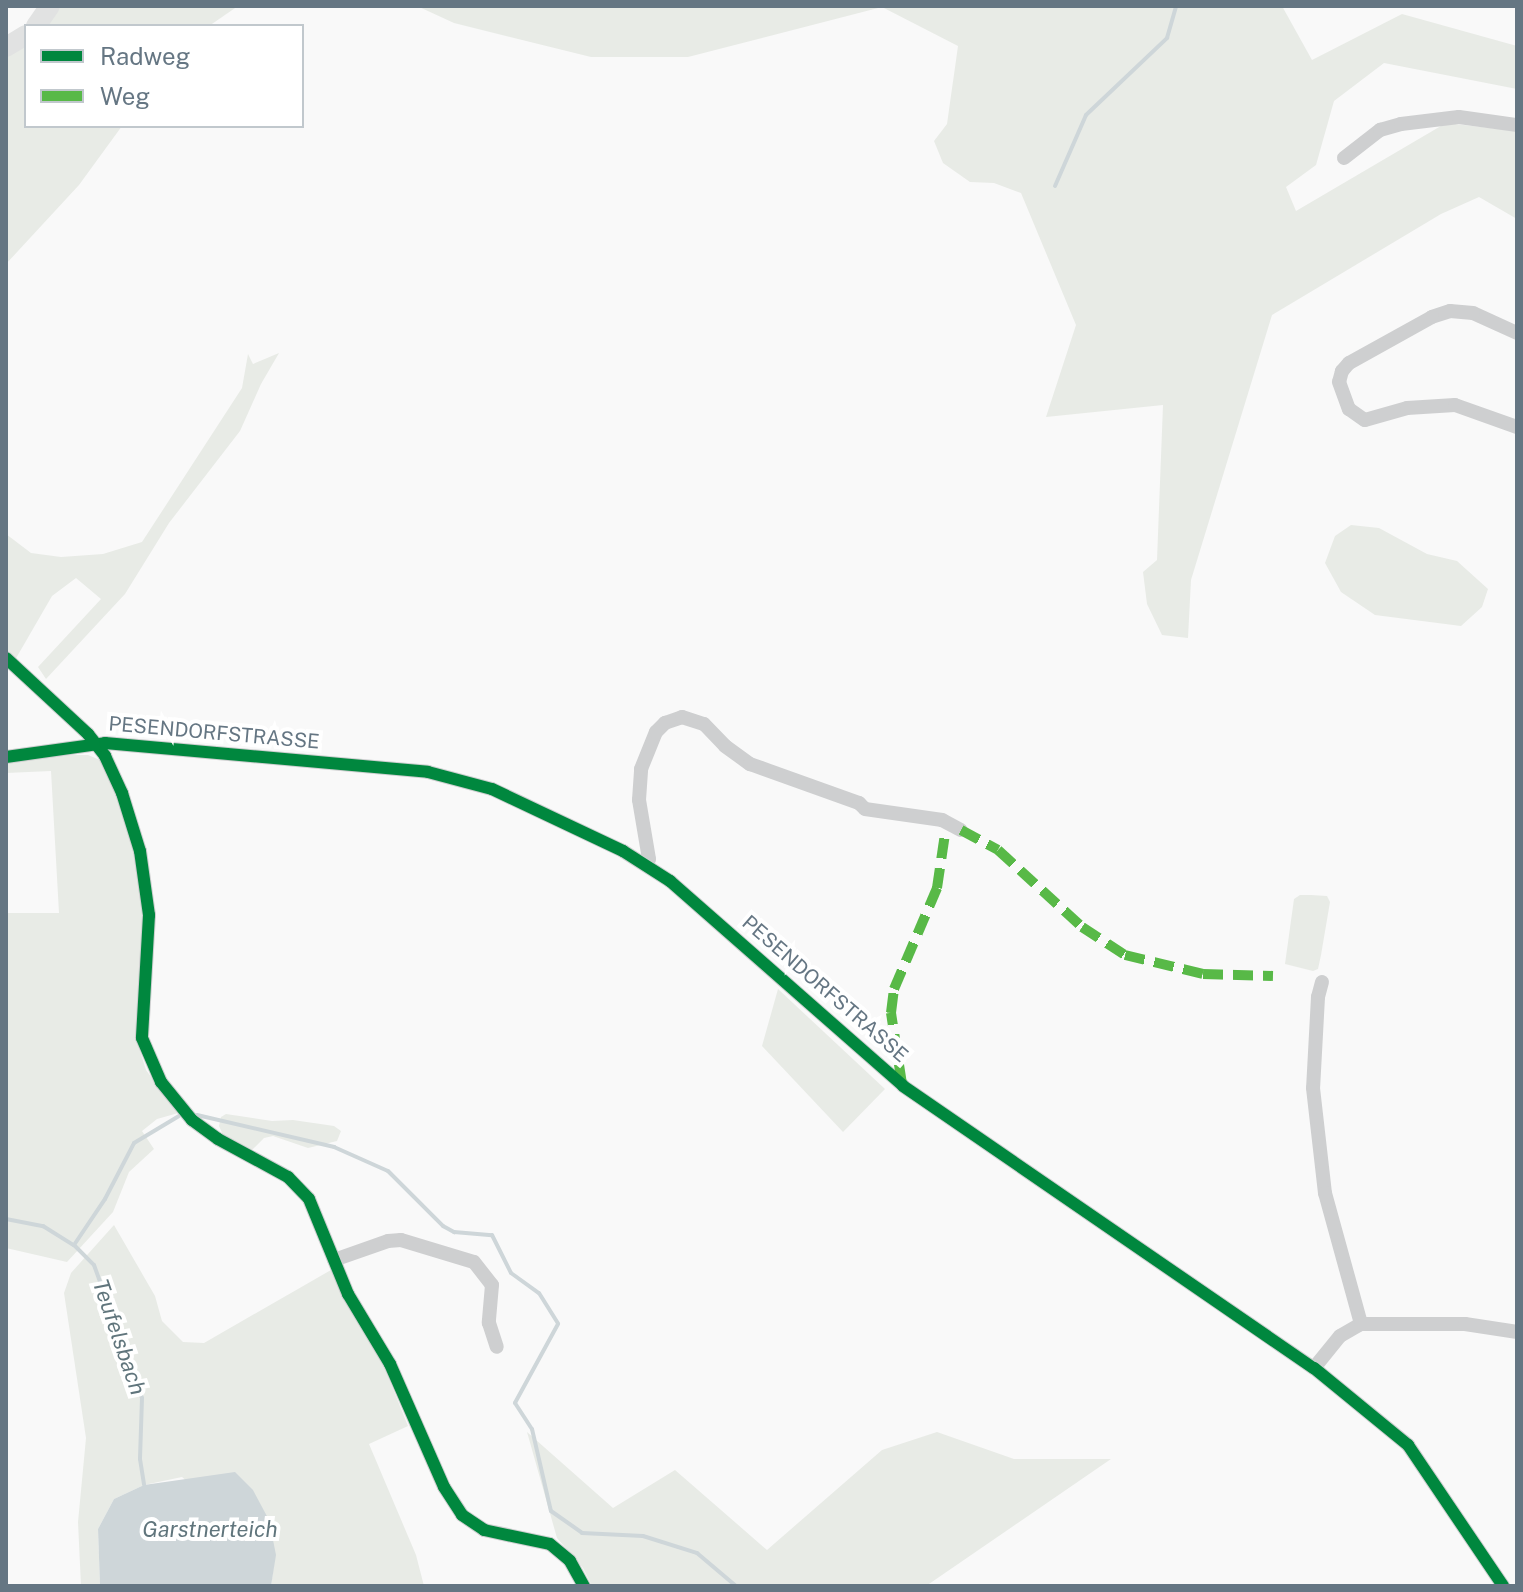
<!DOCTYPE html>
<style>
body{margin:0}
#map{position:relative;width:1523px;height:1592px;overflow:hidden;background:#f9f9f9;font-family:"Public Sans",sans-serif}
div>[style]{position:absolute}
.green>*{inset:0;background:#e8ebe6}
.water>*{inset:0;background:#ced6d9}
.stream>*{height:4px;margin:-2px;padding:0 2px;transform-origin:2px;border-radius:2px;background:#ced6d9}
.street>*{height:14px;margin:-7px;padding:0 7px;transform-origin:7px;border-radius:7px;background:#cecfd0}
.secondary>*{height:20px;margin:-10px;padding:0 10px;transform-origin:10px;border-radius:10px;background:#e1e2e2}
.quiet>*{height:10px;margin-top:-5px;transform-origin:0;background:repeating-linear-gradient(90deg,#58b947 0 20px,transparent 0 30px)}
.cycleway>*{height:12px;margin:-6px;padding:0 6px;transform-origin:6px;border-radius:6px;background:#00873e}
span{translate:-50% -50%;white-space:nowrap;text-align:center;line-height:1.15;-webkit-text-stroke:8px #fff;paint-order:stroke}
.street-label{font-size:20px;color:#657683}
.water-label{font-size:22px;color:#60757c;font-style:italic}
.frame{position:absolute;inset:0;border:8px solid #657683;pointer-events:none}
.legend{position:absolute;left:24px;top:24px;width:280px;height:104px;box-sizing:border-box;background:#fff;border:2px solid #c1c8cd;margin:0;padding:10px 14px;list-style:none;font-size:24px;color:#657683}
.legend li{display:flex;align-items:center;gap:16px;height:40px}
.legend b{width:40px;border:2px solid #c1c8cd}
</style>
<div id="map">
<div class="green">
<div style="clip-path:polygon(53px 6px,238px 6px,209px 26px,39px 26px)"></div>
<div style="clip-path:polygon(417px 6px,1282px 6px,1312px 60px,1402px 14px,1517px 46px,1517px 89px,1384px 63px,1334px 101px,1316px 165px,1286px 187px,1296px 211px,1446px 123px,1517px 131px,1517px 219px,1479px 197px,1441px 214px,1272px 315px,1191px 580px,1188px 638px,1162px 635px,1147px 604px,1143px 572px,1157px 560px,1163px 405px,1046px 417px,1076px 325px,1021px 193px,994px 183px,970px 182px,943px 163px,934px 141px,947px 124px,958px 46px,882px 7px,688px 57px,591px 57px,454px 23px)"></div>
<div style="clip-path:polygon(26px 41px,26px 126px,122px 126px,79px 185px,6px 264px,6px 52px)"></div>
<div style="clip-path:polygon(279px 353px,261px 384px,240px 431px,169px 523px,125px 594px,46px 679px,38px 667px,101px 599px,76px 578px,52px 596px,15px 660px,6px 652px,6px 534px,31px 553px,61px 557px,103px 554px,142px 542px,242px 388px,248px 354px,253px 364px)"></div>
<div style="clip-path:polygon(1351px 525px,1379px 528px,1427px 554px,1457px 561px,1488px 589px,1482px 607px,1461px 626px,1375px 615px,1341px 592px,1325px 563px,1335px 536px)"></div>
<div style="clip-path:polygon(70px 755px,88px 755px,100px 760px,108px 772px,131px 838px,143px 914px,140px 1051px,146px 1070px,178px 1113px,157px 1119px,142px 1131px,154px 1149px,129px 1172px,113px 1212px,67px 1262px,6px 1248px,6px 913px,59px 913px,51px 771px,6px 773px,6px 762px)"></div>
<div style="clip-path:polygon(1311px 895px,1327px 896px,1330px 902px,1321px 955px,1318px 969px,1313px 971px,1285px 964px,1294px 899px,1300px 895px)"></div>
<div style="clip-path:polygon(778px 989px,885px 1089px,843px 1132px,762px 1046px)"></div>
<div style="clip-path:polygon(226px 1114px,272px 1121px,293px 1120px,334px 1126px,341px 1131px,337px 1141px,308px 1148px,273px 1136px,264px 1138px,252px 1150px,223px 1135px,219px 1126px,221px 1117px)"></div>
<div style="clip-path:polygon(114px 1225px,155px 1296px,162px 1321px,183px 1342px,204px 1343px,331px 1270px,385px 1369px,408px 1426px,369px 1444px,416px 1555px,424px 1586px,271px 1586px,275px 1555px,182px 1477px,144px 1485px,114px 1499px,98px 1529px,100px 1586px,81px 1586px,78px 1522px,86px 1438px,64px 1293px,71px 1273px)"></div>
<div style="clip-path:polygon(527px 1432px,613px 1508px,675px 1470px,767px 1550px,882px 1450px,937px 1432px,1014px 1459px,1111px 1459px,926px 1586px,592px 1586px,583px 1568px,557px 1538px)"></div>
</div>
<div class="water">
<div style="clip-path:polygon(235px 1472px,253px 1490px,269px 1520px,276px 1555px,271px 1586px,100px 1586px,98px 1529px,114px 1499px,144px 1485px)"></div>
</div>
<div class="stream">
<div style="left:1055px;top:186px;width:77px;rotate:-66.4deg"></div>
<div style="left:1086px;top:115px;width:112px;rotate:-43.5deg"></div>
<div style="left:1167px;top:38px;width:33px;rotate:-74deg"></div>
<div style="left:197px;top:1115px;width:141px;rotate:13.1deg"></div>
<div style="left:334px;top:1147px;width:59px;rotate:24deg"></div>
<div style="left:388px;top:1171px;width:78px;rotate:45deg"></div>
<div style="left:443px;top:1226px;width:13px;rotate:29deg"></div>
<div style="left:454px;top:1232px;width:38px;rotate:5deg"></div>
<div style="left:492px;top:1235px;width:42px;rotate:63.4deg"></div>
<div style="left:511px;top:1273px;width:34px;rotate:36deg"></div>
<div style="left:539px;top:1293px;width:36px;rotate:58deg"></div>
<div style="left:558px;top:1324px;width:90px;rotate:118.6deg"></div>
<div style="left:515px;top:1403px;width:31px;rotate:57deg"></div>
<div style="left:532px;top:1429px;width:84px;rotate:77deg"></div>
<div style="left:551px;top:1511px;width:38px;rotate:35deg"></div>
<div style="left:582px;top:1533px;width:61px;rotate:2.8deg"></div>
<div style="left:643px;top:1536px;width:57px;rotate:17.5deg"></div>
<div style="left:697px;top:1553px;width:51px;rotate:40.2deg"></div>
<div style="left:6px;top:1219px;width:38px;rotate:11deg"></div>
<div style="left:43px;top:1226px;width:36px;rotate:32deg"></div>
<div style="left:74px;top:1245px;width:28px;rotate:45deg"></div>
<div style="left:94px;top:1265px;width:141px;rotate:70.2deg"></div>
<div style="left:142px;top:1398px;width:61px;rotate:91.9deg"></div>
<div style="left:140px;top:1459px;width:26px;rotate:81deg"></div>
<div style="left:74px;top:1245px;width:55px;rotate:-56deg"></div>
<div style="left:105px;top:1199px;width:63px;rotate:-62.6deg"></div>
<div style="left:134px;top:1143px;width:52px;rotate:-31deg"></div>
</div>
<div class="street">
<div style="left:1344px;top:158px;width:46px;rotate:-37.9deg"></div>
<div style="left:1380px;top:130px;width:22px;rotate:-16deg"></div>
<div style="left:1401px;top:124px;width:58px;rotate:-6.9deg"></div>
<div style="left:1459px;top:117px;width:59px;rotate:7.9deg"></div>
<div style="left:1517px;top:333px;width:48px;rotate:-155.6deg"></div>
<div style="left:1473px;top:313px;width:23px;rotate:-175deg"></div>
<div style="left:1450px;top:311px;width:19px;rotate:162deg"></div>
<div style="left:1432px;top:317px;width:95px;rotate:151deg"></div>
<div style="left:1349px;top:363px;width:11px;rotate:131deg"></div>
<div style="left:1342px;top:371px;width:11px;rotate:105deg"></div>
<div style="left:1339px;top:382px;width:29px;rotate:70deg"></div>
<div style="left:1349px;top:409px;width:19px;rotate:35deg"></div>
<div style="left:1365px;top:420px;width:44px;rotate:-15.9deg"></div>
<div style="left:1407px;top:408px;width:48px;rotate:-3.6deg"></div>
<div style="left:1455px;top:405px;width:66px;rotate:19.5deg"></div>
<div style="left:6px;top:658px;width:112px;rotate:42.8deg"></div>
<div style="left:88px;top:734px;width:28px;rotate:52deg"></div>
<div style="left:105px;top:756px;width:41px;rotate:65.3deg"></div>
<div style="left:122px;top:793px;width:61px;rotate:72.8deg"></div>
<div style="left:140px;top:851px;width:65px;rotate:82deg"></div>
<div style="left:149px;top:915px;width:123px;rotate:93.3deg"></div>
<div style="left:142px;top:1038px;width:48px;rotate:66.6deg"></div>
<div style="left:161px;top:1082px;width:49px;rotate:50.8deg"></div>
<div style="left:192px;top:1120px;width:32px;rotate:36deg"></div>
<div style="left:218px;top:1139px;width:80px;rotate:28.5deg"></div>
<div style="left:288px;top:1177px;width:30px;rotate:46deg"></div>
<div style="left:309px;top:1199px;width:103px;rotate:67.7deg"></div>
<div style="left:348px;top:1294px;width:82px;rotate:59deg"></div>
<div style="left:390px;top:1364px;width:134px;rotate:66.3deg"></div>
<div style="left:444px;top:1487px;width:33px;rotate:57deg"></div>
<div style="left:462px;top:1515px;width:27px;rotate:34deg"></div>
<div style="left:484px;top:1530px;width:67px;rotate:12deg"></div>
<div style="left:550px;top:1544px;width:26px;rotate:40deg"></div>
<div style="left:570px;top:1561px;width:29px;rotate:61deg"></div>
<div style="left:6px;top:757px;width:100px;rotate:-8deg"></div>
<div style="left:105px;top:743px;width:324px;rotate:5.1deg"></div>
<div style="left:428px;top:772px;width:66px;rotate:14.9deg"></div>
<div style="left:492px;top:789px;width:145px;rotate:25.3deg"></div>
<div style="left:623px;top:851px;width:56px;rotate:32.6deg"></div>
<div style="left:670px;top:881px;width:310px;rotate:41.3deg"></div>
<div style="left:903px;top:1086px;width:498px;rotate:34.5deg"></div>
<div style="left:1314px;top:1368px;width:122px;rotate:39.3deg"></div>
<div style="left:1408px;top:1445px;width:170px;rotate:56deg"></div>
<div style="left:647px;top:865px;width:6px;rotate:-72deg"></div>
<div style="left:649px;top:859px;width:60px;rotate:-99.6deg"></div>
<div style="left:639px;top:800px;width:31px;rotate:-86deg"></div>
<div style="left:641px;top:769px;width:40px;rotate:-68deg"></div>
<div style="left:656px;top:732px;width:13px;rotate:-45deg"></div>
<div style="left:665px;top:723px;width:18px;rotate:-19deg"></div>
<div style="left:682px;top:717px;width:23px;rotate:18deg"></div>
<div style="left:704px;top:724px;width:30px;rotate:46deg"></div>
<div style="left:725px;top:746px;width:31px;rotate:36deg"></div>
<div style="left:750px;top:764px;width:116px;rotate:19.7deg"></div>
<div style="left:859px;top:803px;width:8px;rotate:45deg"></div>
<div style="left:865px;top:809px;width:78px;rotate:8.1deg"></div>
<div style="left:942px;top:820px;width:21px;rotate:28deg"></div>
<div style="left:1322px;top:982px;width:16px;rotate:105deg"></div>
<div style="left:1318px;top:997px;width:91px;rotate:93.1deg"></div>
<div style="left:1313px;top:1088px;width:106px;rotate:83.5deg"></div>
<div style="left:1325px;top:1193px;width:136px;rotate:74.6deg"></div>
<div style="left:334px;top:1260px;width:57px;rotate:-19.4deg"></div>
<div style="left:388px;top:1241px;width:13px;rotate:-4deg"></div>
<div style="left:401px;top:1240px;width:76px;rotate:16.8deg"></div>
<div style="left:474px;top:1262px;width:29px;rotate:52deg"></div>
<div style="left:492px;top:1285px;width:38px;rotate:95deg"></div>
<div style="left:489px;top:1323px;width:25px;rotate:72deg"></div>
<div style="left:1314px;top:1368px;width:41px;rotate:-50.9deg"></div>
<div style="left:1340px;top:1336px;width:24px;rotate:-30deg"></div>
<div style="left:1361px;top:1324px;width:104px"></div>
<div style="left:1465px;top:1324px;width:53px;rotate:8.7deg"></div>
</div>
<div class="secondary">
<div style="left:36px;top:26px;width:24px;rotate:-55deg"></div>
<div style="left:6px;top:47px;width:23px;rotate:-31deg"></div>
</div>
<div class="quiet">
<div style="left:961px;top:830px;width:42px;rotate:28.4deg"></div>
<div style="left:998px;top:850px;width:114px;rotate:42.5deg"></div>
<div style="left:1082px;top:927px;width:51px;rotate:33.1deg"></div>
<div style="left:1125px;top:955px;width:80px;rotate:13.7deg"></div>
<div style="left:1203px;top:974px;width:70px;rotate:1.6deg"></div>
<div style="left:902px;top:1084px;width:72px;rotate:-98.8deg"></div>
<div style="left:891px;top:1013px;width:24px;rotate:-83deg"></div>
<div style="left:894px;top:989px;width:110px;rotate:-66.9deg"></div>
<div style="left:937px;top:888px;width:55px;rotate:-81.6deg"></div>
</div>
<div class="cycleway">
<div style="left:6px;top:658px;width:112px;rotate:42.8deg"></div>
<div style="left:88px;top:734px;width:28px;rotate:52deg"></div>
<div style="left:105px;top:756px;width:41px;rotate:65.3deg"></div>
<div style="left:122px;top:793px;width:61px;rotate:72.8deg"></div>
<div style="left:140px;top:851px;width:65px;rotate:82deg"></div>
<div style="left:149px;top:915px;width:123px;rotate:93.3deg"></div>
<div style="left:142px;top:1038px;width:48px;rotate:66.6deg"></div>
<div style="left:161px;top:1082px;width:49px;rotate:50.8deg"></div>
<div style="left:192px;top:1120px;width:32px;rotate:36deg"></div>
<div style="left:218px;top:1139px;width:80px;rotate:28.5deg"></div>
<div style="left:288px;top:1177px;width:30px;rotate:46deg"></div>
<div style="left:309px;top:1199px;width:103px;rotate:67.7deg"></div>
<div style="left:348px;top:1294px;width:82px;rotate:59deg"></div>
<div style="left:390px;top:1364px;width:134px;rotate:66.3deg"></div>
<div style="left:444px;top:1487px;width:33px;rotate:57deg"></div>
<div style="left:462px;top:1515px;width:27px;rotate:34deg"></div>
<div style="left:484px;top:1530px;width:67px;rotate:12deg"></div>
<div style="left:550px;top:1544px;width:26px;rotate:40deg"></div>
<div style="left:570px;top:1561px;width:29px;rotate:61deg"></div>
<div style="left:6px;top:757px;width:100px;rotate:-8deg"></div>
<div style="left:105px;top:743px;width:324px;rotate:5.1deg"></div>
<div style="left:428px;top:772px;width:66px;rotate:14.9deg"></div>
<div style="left:492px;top:789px;width:145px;rotate:25.3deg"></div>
<div style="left:623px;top:851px;width:56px;rotate:32.6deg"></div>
<div style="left:670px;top:881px;width:310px;rotate:41.3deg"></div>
<div style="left:903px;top:1086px;width:498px;rotate:34.5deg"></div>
<div style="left:1314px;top:1368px;width:122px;rotate:39.3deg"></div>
<div style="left:1408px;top:1445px;width:170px;rotate:56deg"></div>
</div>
<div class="street-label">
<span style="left:214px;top:733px;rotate:5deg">PESENDORFSTRASSE</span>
<span style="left:825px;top:989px;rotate:41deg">PESENDORFSTRASSE</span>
</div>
<div class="water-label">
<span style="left:119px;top:1337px;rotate:71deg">Teufelsbach</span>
<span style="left:210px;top:1530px">Garstnerteich</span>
</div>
<div class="frame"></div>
<ul class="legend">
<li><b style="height:10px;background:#00873e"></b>Radweg</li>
<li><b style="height:10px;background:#58b947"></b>Weg</li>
</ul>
</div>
